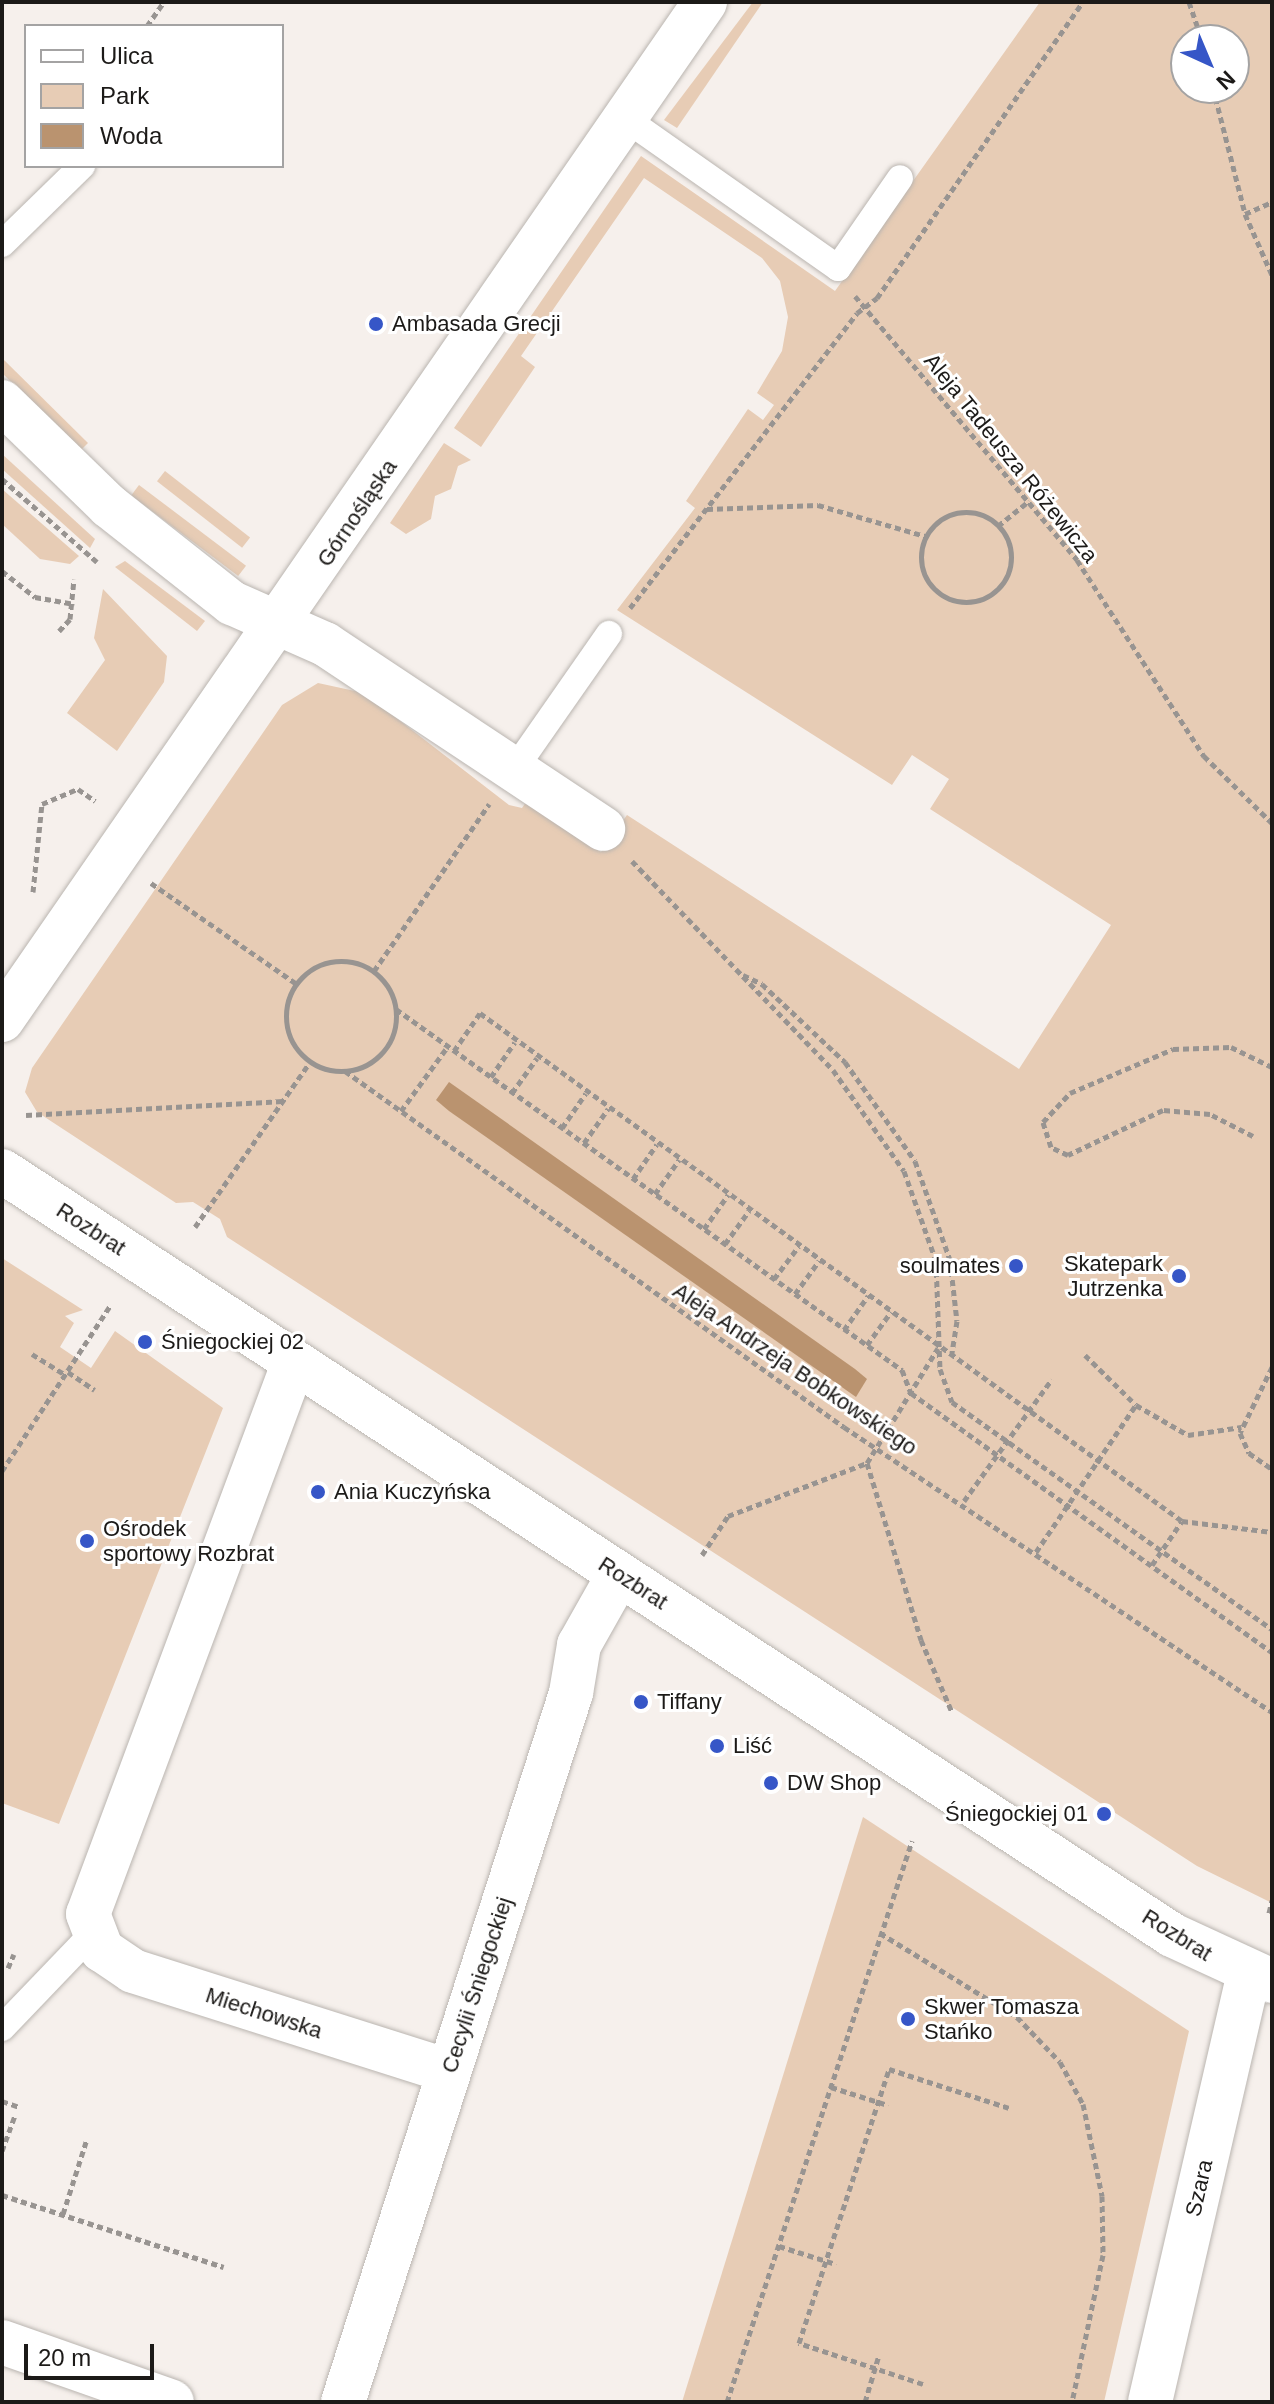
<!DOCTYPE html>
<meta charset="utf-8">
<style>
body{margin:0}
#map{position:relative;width:1274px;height:2404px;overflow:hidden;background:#f6f0ec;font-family:Arial,sans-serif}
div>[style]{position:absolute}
.green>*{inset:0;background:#e7ccb5;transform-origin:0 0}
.water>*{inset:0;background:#ba936f}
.path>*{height:5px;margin-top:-2.5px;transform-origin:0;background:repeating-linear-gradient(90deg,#989491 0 6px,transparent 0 10px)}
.path>.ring{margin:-2.5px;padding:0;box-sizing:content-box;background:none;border:5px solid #989491;border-radius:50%}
.roads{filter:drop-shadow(0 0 2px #bab5b0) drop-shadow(0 0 2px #bab5b0)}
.lane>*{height:26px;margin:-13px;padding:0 13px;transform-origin:13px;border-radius:13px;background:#fff}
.street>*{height:44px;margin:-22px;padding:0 22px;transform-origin:22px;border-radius:22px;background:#fff}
.secondary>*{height:44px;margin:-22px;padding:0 22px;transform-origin:22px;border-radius:22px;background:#fff}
.dots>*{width:22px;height:22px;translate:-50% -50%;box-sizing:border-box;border:4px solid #fff;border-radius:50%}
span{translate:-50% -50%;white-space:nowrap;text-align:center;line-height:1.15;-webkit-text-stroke:6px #fff;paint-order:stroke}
.poi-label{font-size:22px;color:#1c1a18}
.left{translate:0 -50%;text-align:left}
.right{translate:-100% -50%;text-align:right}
.street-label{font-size:22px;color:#1c1a18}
.frame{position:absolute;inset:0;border:4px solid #1c1a18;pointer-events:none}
.legend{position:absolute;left:24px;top:24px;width:260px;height:144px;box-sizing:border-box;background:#fff;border:2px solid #a4a3a3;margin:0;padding:10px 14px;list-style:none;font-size:24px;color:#1c1a18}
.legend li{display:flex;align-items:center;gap:16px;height:40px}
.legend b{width:40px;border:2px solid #a4a3a3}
.north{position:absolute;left:1170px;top:24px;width:80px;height:80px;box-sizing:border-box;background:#fff;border:2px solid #a4a3a3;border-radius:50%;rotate:136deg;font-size:22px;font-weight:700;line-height:32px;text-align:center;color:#1c1a18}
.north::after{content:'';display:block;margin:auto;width:28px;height:36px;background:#3656c7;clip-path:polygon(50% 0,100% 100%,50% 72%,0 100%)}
.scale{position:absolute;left:24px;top:2344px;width:130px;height:36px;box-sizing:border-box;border:4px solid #1c1a18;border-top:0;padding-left:10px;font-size:24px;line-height:28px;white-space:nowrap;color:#1c1a18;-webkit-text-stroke:6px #fff;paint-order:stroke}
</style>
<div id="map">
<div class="green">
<div style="clip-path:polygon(753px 2px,763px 2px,677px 128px,664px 120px)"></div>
<div style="clip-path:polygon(evenodd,1040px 2px,1272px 2px,1272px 1903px,1197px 1866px,227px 1237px,220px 1219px,193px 1202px,176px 1203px,37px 1112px,25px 1092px,32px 1068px,282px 705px,318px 683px,364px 693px,509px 805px,522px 808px,529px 798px,601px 852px,627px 815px,1019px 1069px,1111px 925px,930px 809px,949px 779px,912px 755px,892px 785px,617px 610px,695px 508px,686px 501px,748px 409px,763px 420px,774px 405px,757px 393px,782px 351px,788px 317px,780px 281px,762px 258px,644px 178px,521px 356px,535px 367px,481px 447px,454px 428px,641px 156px,835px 291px,1040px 2px,1186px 40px,1234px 40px,1234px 88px,1186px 88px,1186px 40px)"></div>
<div style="clip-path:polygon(2px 358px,88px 443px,81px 450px,2px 373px)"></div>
<div style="clip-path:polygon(444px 443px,471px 460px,458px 466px,451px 489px,435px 496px,431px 519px,406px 534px,390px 523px)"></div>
<div style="clip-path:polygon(2px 454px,95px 539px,90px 548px,2px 469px)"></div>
<div style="left:165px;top:471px;width:108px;height:13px;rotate:38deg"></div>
<div style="left:139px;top:485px;width:134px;height:13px;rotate:37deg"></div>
<div style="clip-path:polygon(2px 489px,79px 556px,70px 564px,40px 559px,2px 524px)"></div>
<div style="clip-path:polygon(125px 561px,205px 621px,197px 631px,115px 567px)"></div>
<div style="clip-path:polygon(103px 589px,167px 656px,164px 682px,117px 751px,67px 713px,105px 660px,94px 638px)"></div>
<div style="clip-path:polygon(2px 1258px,83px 1310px,65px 1316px,74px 1323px,60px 1347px,91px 1368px,115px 1331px,223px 1408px,59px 1824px,2px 1803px)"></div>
<div style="clip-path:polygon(863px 1817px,1189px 2031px,1104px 2402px,682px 2402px)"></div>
</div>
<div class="water">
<div style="clip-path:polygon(449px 1082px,855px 1369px,867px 1379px,856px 1397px,449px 1111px,436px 1100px)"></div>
</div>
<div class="path">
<div style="left:1189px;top:2px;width:40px;rotate:71.1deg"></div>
<div style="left:147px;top:26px;width:29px;rotate:-55deg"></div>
<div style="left:1213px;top:88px;width:130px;rotate:75.7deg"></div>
<div style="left:1245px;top:214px;width:67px;rotate:66.1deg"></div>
<div style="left:1245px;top:214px;width:30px;rotate:-24deg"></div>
<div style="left:855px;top:296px;width:345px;rotate:49.9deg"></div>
<div style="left:1077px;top:560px;width:234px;rotate:57.1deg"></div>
<div style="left:1204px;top:756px;width:95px;rotate:44.6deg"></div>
<div style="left:2px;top:479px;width:126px;rotate:41.1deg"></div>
<div style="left:707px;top:509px;width:111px;rotate:-2.1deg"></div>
<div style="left:818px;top:505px;width:111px;rotate:16.2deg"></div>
<div class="ring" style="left:921px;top:512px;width:85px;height:85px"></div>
<div style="left:998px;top:526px;width:40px;rotate:-39deg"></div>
<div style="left:2px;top:571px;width:42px;rotate:38.2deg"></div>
<div style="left:35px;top:597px;width:40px;rotate:10deg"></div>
<div style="left:630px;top:608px;width:372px;rotate:-52.4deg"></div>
<div style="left:857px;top:313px;width:25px;rotate:-37deg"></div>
<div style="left:877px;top:298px;width:361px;rotate:-55.2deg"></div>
<div style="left:59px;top:631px;width:16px;rotate:-47deg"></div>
<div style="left:70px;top:619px;width:40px;rotate:-84.3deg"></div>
<div style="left:42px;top:804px;width:39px;rotate:-23deg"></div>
<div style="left:78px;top:789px;width:21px;rotate:35deg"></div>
<div style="left:632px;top:861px;width:290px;rotate:46.1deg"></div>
<div style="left:833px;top:1070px;width:123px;rotate:54.9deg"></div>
<div style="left:904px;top:1171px;width:96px;rotate:70.4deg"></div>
<div style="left:936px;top:1261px;width:108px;rotate:87.9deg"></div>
<div style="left:940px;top:1369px;width:35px;rotate:70deg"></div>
<div style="left:952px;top:1402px;width:392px;rotate:35.4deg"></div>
<div style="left:151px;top:883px;width:178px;rotate:34.7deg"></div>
<div style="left:33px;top:892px;width:88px;rotate:-84.2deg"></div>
<div class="ring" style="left:286px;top:961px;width:105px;height:105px"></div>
<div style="left:374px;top:971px;width:203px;rotate:-55.4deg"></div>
<div style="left:743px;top:975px;width:21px;rotate:25deg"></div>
<div style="left:762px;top:984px;width:114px;rotate:43.2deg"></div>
<div style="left:845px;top:1062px;width:121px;rotate:54.7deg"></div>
<div style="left:915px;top:1161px;width:105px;rotate:70.5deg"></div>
<div style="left:950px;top:1260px;width:61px;rotate:83.5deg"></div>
<div style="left:957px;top:1321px;width:33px;rotate:99deg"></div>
<div style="left:396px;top:1009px;width:622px;rotate:35.51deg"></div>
<div style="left:902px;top:1370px;width:25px;rotate:69deg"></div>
<div style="left:911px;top:1393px;width:444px;rotate:35.7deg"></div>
<div style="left:454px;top:1051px;width:46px;rotate:-55.6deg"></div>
<div style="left:480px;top:1013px;width:867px;rotate:35.89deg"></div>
<div style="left:1182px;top:1521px;width:91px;rotate:7deg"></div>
<div style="left:345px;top:1071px;width:613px;rotate:35.51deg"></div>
<div style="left:844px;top:1427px;width:514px;rotate:33.66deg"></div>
<div style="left:491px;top:1077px;width:42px;rotate:-55.6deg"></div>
<div style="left:512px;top:1093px;width:43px;rotate:-54.5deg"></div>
<div style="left:401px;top:1111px;width:80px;rotate:-54.1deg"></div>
<div style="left:26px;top:1115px;width:257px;rotate:-3.1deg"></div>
<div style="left:562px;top:1128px;width:42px;rotate:-55.6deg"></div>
<div style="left:1253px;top:1136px;width:48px;rotate:-152.9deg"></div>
<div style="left:1210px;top:1114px;width:47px;rotate:-175.1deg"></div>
<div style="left:1163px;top:1110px;width:105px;rotate:154.7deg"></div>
<div style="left:1068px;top:1155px;width:19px;rotate:-155deg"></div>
<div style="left:1051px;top:1147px;width:26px;rotate:-108deg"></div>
<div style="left:1043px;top:1122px;width:40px;rotate:-47deg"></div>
<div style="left:1070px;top:1093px;width:112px;rotate:-23.1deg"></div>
<div style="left:1173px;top:1049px;width:58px;rotate:-2deg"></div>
<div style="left:1231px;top:1047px;width:46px;rotate:26deg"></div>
<div style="left:584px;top:1143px;width:42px;rotate:-54.8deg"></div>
<div style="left:633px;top:1179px;width:42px;rotate:-55.6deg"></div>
<div style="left:655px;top:1194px;width:42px;rotate:-54.8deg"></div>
<div style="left:195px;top:1227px;width:201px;rotate:-55.1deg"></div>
<div style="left:704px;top:1229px;width:42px;rotate:-54.8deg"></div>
<div style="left:725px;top:1244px;width:41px;rotate:-54deg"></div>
<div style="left:774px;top:1279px;width:41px;rotate:-52.9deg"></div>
<div style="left:795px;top:1294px;width:41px;rotate:-54deg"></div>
<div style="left:844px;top:1330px;width:42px;rotate:-54.8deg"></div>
<div style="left:867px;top:1345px;width:41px;rotate:-54deg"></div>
<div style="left:32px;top:1354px;width:39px;rotate:32deg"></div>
<div style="left:1085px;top:1355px;width:71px;rotate:44.4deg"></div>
<div style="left:1136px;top:1405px;width:60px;rotate:30deg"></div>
<div style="left:1188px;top:1435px;width:54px;rotate:-8.6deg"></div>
<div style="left:1272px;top:1367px;width:73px;rotate:115.9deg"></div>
<div style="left:1240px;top:1433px;width:22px;rotate:66deg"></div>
<div style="left:1249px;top:1453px;width:28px;rotate:35deg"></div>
<div style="left:68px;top:1372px;width:32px;rotate:34deg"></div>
<div style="left:867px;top:1463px;width:185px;rotate:73deg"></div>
<div style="left:921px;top:1640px;width:78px;rotate:66.7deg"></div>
<div style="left:2px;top:1471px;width:197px;rotate:-56.8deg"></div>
<div style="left:964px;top:1501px;width:150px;rotate:-54.2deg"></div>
<div style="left:1036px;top:1552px;width:178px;rotate:-55.8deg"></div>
<div style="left:702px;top:1555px;width:47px;rotate:-56.3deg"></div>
<div style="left:728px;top:1516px;width:149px;rotate:-20.9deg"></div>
<div style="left:867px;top:1463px;width:135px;rotate:-58.3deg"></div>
<div style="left:1152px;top:1565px;width:53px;rotate:-55.7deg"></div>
<div style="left:1269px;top:1913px;width:13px;rotate:-77deg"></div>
<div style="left:880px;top:1933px;width:161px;rotate:31.5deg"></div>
<div style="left:1017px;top:2017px;width:62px;rotate:46.3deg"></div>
<div style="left:1060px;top:2062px;width:48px;rotate:61.3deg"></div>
<div style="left:1083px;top:2104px;width:94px;rotate:78.3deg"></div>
<div style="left:1102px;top:2196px;width:59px;rotate:89deg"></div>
<div style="left:1103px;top:2255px;width:150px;rotate:101.9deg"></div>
<div style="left:8px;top:1968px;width:15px;rotate:-67deg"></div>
<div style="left:831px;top:2087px;width:60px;rotate:17.5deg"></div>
<div style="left:2px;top:2101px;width:18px;rotate:19deg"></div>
<div style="left:2px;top:2151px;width:37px;rotate:-70deg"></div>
<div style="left:2px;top:2195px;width:233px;rotate:18deg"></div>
<div style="left:63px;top:2214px;width:79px;rotate:-72.3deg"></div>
<div style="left:779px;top:2246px;width:60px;rotate:17.5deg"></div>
<div style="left:923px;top:2384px;width:131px;rotate:-161.7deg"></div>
<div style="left:799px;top:2343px;width:288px;rotate:-71.8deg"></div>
<div style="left:889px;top:2069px;width:126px;rotate:18deg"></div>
<div style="left:727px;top:2402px;width:591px;rotate:-71.75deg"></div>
<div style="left:865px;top:2402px;width:49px;rotate:-73.4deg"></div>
</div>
<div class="roads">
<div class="lane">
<div style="left:626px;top:119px;width:259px;rotate:35.1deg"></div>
<div style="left:838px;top:268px;width:109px;rotate:-55.4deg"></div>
<div style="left:2px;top:244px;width:112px;rotate:-44.3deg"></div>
<div style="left:514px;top:770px;width:166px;rotate:-55.1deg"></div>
<div style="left:2px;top:2028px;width:130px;rotate:-46.2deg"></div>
</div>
<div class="street">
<div style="left:2px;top:402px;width:149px;rotate:44.2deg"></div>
<div style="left:109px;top:506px;width:157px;rotate:38.3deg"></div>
<div style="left:232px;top:603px;width:102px;rotate:23.8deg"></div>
<div style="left:325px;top:644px;width:334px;rotate:33.6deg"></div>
<div style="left:2px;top:1020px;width:1237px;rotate:-55.37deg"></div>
<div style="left:294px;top:1362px;width:589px;rotate:110.46deg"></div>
<div style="left:88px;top:1914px;width:39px;rotate:69deg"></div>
<div style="left:102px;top:1950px;width:37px;rotate:34deg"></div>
<div style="left:133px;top:1971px;width:331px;rotate:17.6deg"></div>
<div style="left:2px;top:2342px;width:180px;rotate:19.4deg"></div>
<div style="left:343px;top:2402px;width:745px;rotate:-72.17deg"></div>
<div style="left:571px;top:1693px;width:49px;rotate:-80.5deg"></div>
<div style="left:579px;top:1645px;width:81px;rotate:-60.6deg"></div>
<div style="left:1150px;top:2402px;width:439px;rotate:-77deg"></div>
</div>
<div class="secondary">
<div style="left:2px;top:1171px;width:1397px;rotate:33.14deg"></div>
<div style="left:1172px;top:1935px;width:110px;rotate:24.7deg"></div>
</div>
</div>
<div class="dots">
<div style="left:376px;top:324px;background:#3656c7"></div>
<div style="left:1016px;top:1266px;background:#3656c7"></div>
<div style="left:1179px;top:1276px;background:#3656c7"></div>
<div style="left:145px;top:1342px;background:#3656c7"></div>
<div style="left:318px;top:1492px;background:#3656c7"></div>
<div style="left:87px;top:1541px;background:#3656c7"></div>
<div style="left:641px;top:1702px;background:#3656c7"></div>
<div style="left:717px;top:1746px;background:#3656c7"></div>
<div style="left:771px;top:1783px;background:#3656c7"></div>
<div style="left:1104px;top:1814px;background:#3656c7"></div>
<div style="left:908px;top:2019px;background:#3656c7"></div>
</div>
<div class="poi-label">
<span class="left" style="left:392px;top:324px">Ambasada Grecji</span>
<span class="right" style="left:1163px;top:1276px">Skatepark<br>Jutrzenka</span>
<span class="right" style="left:1000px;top:1266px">soulmates</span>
<span class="left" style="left:161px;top:1342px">Śniegockiej 02</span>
<span class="left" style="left:334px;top:1492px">Ania Kuczyńska</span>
<span class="left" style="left:103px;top:1541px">Ośrodek<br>sportowy Rozbrat</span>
<span class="left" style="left:657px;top:1702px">Tiffany</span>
<span class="left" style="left:733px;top:1746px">Liść</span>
<span class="left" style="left:787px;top:1783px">DW Shop</span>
<span class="right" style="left:1088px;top:1814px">Śniegockiej 01</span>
<span class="left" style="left:924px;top:2019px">Skwer Tomasza<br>Stańko</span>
</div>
<div class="street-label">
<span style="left:1011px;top:458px;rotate:51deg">Aleja Tadeusza Różewicza</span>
<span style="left:357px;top:513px;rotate:-56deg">Górnośląska</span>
<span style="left:91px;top:1229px;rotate:33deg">Rozbrat</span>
<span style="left:795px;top:1369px;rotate:34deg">Aleja Andrzeja Bobkowskiego</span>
<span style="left:633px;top:1583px;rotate:33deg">Rozbrat</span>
<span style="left:1177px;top:1935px;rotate:32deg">Rozbrat</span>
<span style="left:477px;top:1985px;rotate:-72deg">Cecylii Śniegockiej</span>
<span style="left:264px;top:2013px;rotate:18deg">Miechowska</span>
<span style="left:1199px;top:2188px;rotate:-77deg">Szara</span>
</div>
<div class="frame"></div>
<ul class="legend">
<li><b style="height:10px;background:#fff"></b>Ulica</li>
<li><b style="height:22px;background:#e7ccb5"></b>Park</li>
<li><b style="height:22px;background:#ba936f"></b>Woda</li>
</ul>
<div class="north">N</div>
<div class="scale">20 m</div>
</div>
